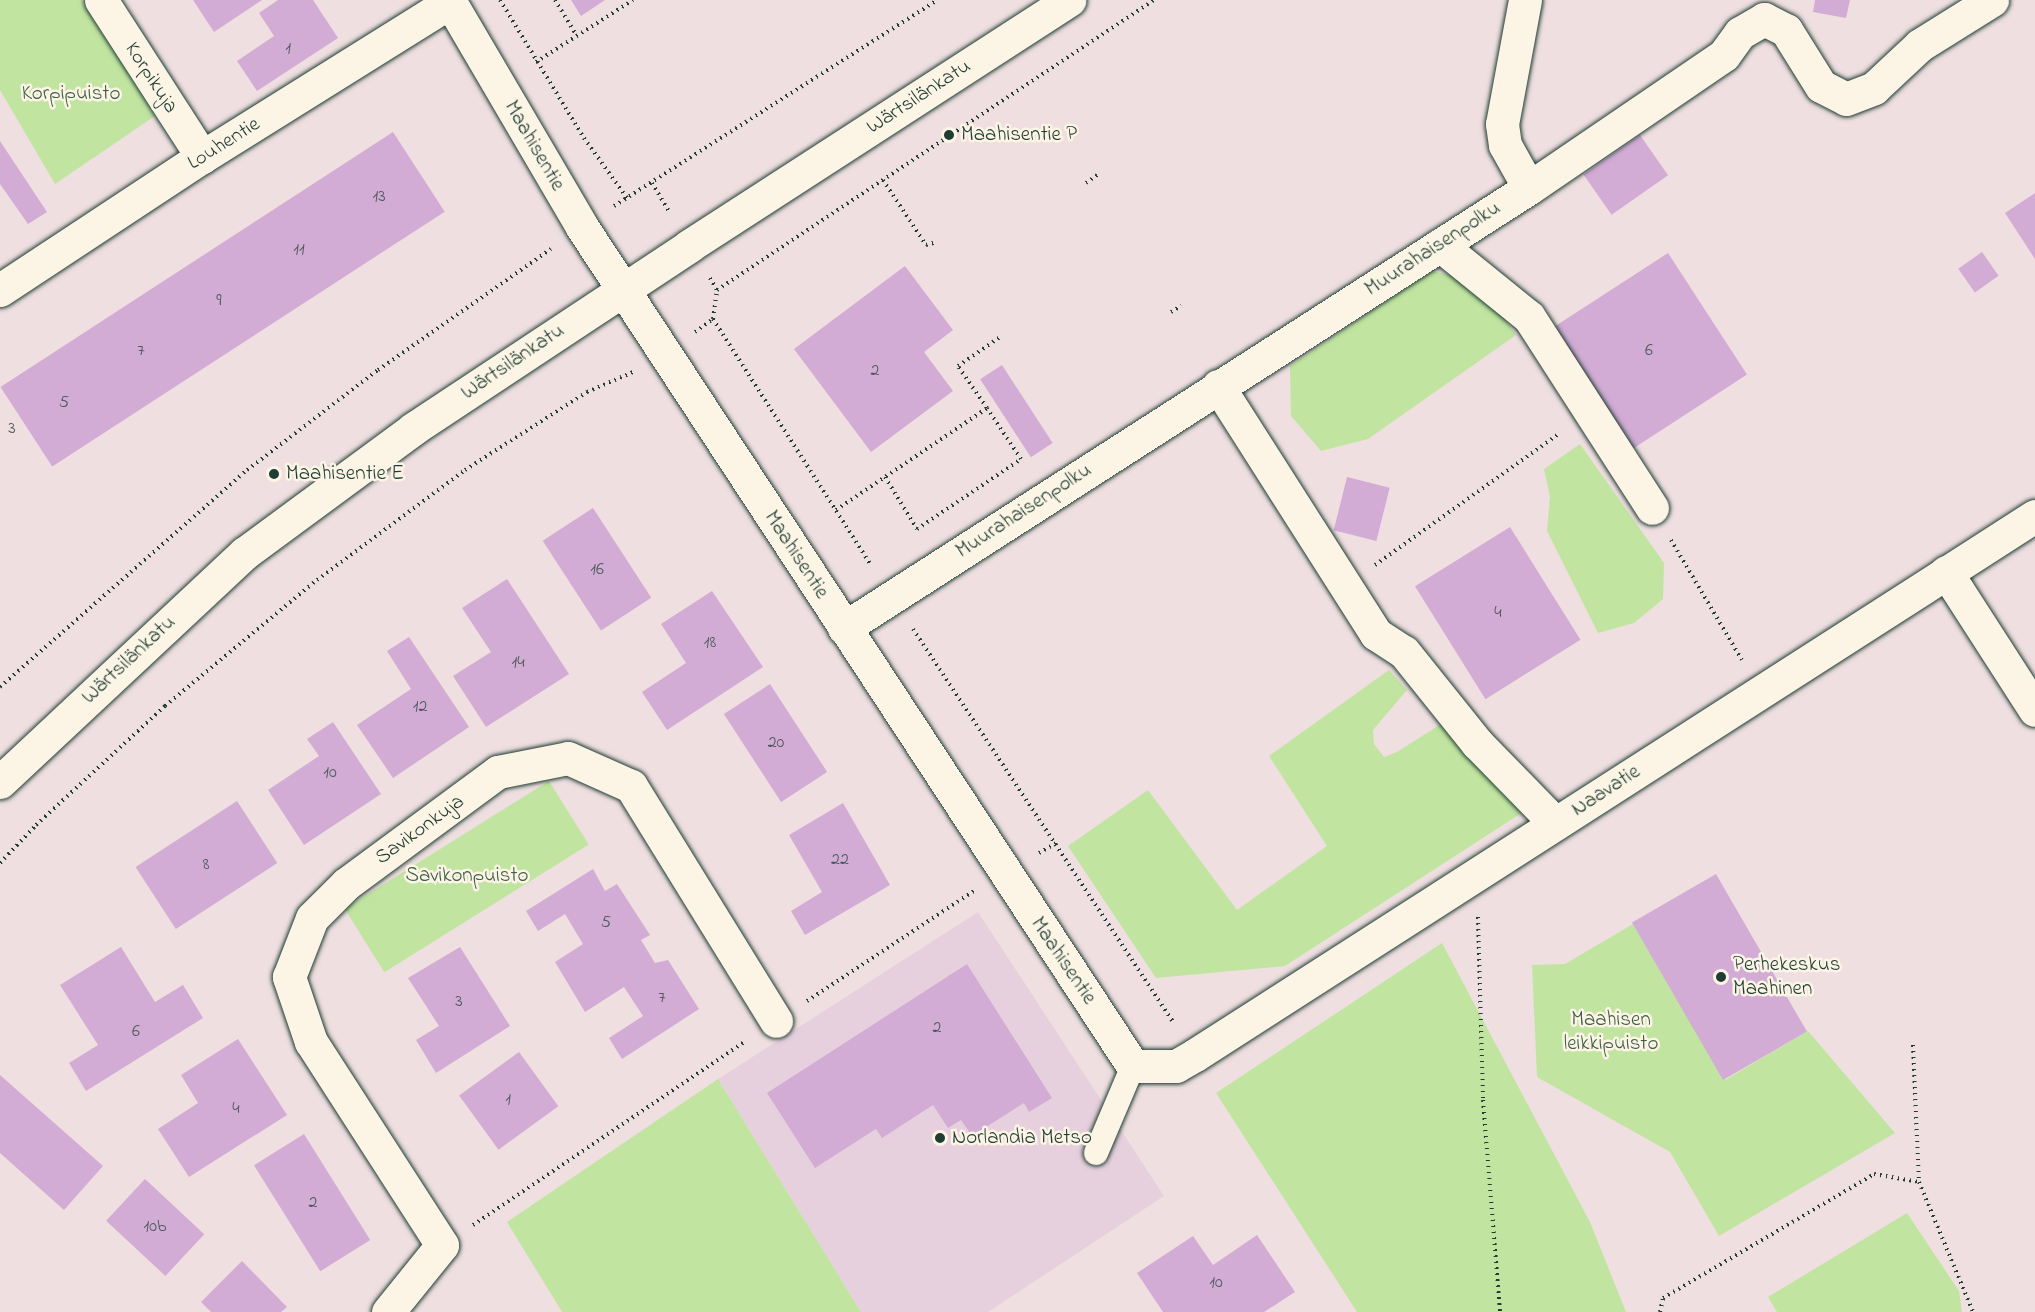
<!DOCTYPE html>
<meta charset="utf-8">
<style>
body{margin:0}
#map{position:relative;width:2035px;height:1312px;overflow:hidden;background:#efdfe0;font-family:"Indie Flower",sans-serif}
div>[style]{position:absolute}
.built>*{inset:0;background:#e6d0dd}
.green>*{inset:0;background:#c1e5a0;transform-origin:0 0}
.building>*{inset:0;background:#d2acd5;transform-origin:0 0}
.path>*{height:4px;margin-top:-2px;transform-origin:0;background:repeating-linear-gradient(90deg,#1f3d34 0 1.5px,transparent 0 6px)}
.roads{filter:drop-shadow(0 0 2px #1f3d34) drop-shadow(0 0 2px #1f3d34)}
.lane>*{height:24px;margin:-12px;padding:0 12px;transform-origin:12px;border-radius:12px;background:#fcf5e5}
.street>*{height:33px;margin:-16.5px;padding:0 16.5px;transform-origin:16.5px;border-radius:16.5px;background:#fcf5e5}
.secondary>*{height:33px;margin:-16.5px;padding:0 16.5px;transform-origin:16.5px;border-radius:16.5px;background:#fcf5e5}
.dots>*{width:16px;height:16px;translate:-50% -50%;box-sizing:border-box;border:3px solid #fcf5e5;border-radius:50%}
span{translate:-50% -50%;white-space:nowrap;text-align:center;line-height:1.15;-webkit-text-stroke:5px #fcf5e5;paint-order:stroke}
.number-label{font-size:18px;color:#4c595c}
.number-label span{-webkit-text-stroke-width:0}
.street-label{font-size:21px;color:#1f3d34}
.park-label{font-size:21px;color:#3f5f4a}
.poi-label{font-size:21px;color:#1f3d34}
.left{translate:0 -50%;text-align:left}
</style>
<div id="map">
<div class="built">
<div style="clip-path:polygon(978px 912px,1164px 1196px,988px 1312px,861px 1312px,718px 1079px)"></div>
</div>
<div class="green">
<div style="clip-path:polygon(0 0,82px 0,155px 116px,55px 184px,0 90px)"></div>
<div style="clip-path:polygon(1432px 271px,1462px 278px,1494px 303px,1516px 335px,1368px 439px,1321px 451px,1291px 416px,1290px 366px)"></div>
<div style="clip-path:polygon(1580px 444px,1664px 563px,1663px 599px,1634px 623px,1598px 633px,1547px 531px,1550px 497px,1544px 469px)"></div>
<div style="clip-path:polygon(1389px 670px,1407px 690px,1373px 730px,1374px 744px,1384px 757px,1397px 752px,1441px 724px,1523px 812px,1285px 966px,1156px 978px,1068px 846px,1148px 790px,1237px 910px,1327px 846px,1269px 756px)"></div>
<div style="left:549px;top:781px;width:75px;height:241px;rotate:58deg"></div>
<div style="clip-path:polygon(1633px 924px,1725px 1080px,1808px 1031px,1895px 1133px,1719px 1236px,1670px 1152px,1537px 1077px,1532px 965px,1565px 964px)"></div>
<div style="clip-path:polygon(1442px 943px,1590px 1222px,1626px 1312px,1357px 1312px,1216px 1093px)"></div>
<div style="clip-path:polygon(718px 1079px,861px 1312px,562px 1312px,507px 1222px)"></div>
<div style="clip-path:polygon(1907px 1213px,1959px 1291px,1962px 1312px,1777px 1312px,1768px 1297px)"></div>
</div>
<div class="building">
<div style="clip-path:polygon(193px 0,262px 0,214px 32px)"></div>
<div style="clip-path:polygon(278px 0,313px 0,338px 38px,257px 91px,237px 61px,274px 36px,259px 13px)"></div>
<div style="clip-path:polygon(571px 0,605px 0,581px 16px)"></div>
<div style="clip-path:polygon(1815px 0,1850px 0,1846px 18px,1813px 12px)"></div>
<div style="left:393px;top:132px;width:95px;height:468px;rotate:57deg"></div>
<div style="left:1640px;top:135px;width:49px;height:69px;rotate:55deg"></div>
<div style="clip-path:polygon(0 141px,47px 212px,28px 224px,0 184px)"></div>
<div style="clip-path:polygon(2035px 193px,2035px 259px,2005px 213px)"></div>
<div style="left:1982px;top:252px;width:29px;height:29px;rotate:55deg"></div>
<div style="left:1668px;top:253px;width:145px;height:137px;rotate:57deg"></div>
<div style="clip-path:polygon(905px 266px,953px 330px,924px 352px,953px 391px,871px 452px,794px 349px)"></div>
<div style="left:1002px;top:365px;width:93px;height:26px;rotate:57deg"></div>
<div style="left:1347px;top:477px;width:44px;height:55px;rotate:14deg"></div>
<div style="left:593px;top:508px;width:107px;height:60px;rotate:57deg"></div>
<div style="left:1510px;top:527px;width:133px;height:112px;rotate:58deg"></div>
<div style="clip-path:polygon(507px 579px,569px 674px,486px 727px,453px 676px,491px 652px,462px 608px)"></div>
<div style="clip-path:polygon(712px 591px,763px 667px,667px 730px,642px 692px,686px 663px,661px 624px)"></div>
<div style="clip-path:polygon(409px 637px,469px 727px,393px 778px,357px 725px,411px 689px,387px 651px)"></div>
<div style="left:770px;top:684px;width:105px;height:55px;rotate:57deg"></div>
<div style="clip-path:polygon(333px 722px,381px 794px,304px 845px,268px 790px,319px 756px,307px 739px)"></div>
<div style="left:237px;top:801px;width:74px;height:121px;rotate:57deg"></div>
<div style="clip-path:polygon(843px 803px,890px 885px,805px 935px,791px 911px,822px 892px,789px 835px)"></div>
<div style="clip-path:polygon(593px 869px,605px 891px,617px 884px,650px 935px,641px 940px,655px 963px,668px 960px,699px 1009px,622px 1059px,609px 1038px,643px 1016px,624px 987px,585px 1012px,555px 962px,583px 944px,565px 914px,538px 931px,526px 911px)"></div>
<div style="left:1716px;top:874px;width:182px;height:97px;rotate:60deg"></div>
<div style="clip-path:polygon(121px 947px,155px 1002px,183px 985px,203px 1018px,86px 1091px,69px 1063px,98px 1045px,60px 985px)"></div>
<div style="clip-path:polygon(460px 947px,510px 1026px,436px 1073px,416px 1040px,439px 1026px,408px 978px)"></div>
<div style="clip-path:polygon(967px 964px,1052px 1098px,1029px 1112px,1024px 1103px,972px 1136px,961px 1120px,948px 1128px,933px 1105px,882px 1138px,876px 1129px,815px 1168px,767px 1093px)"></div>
<div style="clip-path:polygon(238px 1039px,287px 1115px,189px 1177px,158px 1129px,198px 1103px,181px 1075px)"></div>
<div style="left:519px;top:1052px;width:67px;height:74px;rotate:54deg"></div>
<div style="clip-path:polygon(0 1075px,103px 1166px,64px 1210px,0 1153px)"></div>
<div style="left:304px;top:1134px;width:125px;height:59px;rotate:58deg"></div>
<div style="left:145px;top:1179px;width:81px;height:57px;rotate:43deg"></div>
<div style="clip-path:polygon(1257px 1235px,1295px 1292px,1264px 1312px,1163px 1312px,1137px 1273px,1193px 1236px,1213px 1265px)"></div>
<div style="clip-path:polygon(242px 1261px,287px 1307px,281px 1312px,211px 1312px,201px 1302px)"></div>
</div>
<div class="path">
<div style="left:500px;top:0;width:162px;rotate:58.7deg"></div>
<div style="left:584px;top:138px;width:74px;rotate:54.4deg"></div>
<div style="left:555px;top:0;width:42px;rotate:58.6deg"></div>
<div style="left:536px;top:62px;width:115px;rotate:-32.6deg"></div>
<div style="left:883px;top:180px;width:78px;rotate:56.5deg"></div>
<div style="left:926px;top:245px;width:11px;rotate:-15deg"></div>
<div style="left:652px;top:183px;width:35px;rotate:59deg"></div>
<div style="left:1086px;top:183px;width:14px;rotate:-36deg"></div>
<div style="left:614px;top:206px;width:383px;rotate:-32.5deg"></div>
<div style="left:710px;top:278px;width:14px;rotate:60deg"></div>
<div style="left:1171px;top:312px;width:12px;rotate:-31deg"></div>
<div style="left:713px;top:319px;width:292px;rotate:57.3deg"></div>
<div style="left:695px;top:332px;width:22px;rotate:-36deg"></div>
<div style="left:713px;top:319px;width:29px;rotate:-82deg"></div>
<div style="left:717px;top:290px;width:524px;rotate:-33.57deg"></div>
<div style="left:885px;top:477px;width:61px;rotate:58.4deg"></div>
<div style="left:917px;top:529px;width:125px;rotate:-33.9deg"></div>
<div style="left:1021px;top:459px;width:61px;rotate:-123.7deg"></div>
<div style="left:836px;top:510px;width:182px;rotate:-34deg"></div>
<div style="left:987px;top:408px;width:51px;rotate:-124.6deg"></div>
<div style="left:958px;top:366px;width:51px;rotate:-34.6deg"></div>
<div style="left:1671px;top:540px;width:139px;rotate:59.4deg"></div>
<div style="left:1375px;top:565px;width:227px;rotate:-35.5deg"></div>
<div style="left:913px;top:629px;width:473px;rotate:56.5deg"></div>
<div style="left:0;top:687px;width:329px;rotate:-41.3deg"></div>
<div style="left:247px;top:470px;width:165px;rotate:-37.4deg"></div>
<div style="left:378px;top:370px;width:211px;rotate:-35deg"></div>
<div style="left:1039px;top:853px;width:20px;rotate:-30deg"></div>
<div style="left:0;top:863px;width:52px;rotate:-46.5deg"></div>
<div style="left:36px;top:825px;width:176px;rotate:-42.7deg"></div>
<div style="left:165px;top:706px;width:197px;rotate:-39.7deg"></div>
<div style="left:317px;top:580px;width:184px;rotate:-36.6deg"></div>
<div style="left:465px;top:470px;width:145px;rotate:-32.6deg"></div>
<div style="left:587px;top:392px;width:50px;rotate:-23.5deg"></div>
<div style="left:1478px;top:917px;width:183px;rotate:88.4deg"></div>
<div style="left:1483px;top:1100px;width:213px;rotate:85.4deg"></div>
<div style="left:807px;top:1001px;width:200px;rotate:-33.4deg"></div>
<div style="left:1913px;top:1045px;width:137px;rotate:87.5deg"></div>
<div style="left:473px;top:1225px;width:329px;rotate:-34deg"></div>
<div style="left:1660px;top:1312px;width:14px;rotate:-78deg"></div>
<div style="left:1663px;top:1298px;width:245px;rotate:-30.4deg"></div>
<div style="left:1874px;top:1174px;width:46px;rotate:10.1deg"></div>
<div style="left:1919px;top:1182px;width:141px;rotate:67.4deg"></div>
</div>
<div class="roads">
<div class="lane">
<div style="left:1096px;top:1153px;width:95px;rotate:-67deg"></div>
</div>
<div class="street">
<div style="left:101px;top:0;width:187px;rotate:57.2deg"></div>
<div style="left:449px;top:0;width:263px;rotate:59.6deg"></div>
<div style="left:582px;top:227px;width:1004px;rotate:56.71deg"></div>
<div style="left:1133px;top:1066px;width:43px"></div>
<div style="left:1176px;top:1066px;width:22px;rotate:-30deg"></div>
<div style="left:1195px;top:1055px;width:998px;rotate:-32.69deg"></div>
<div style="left:1525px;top:0;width:126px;rotate:100.5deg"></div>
<div style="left:1502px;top:124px;width:21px;rotate:82deg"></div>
<div style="left:1505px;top:145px;width:49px;rotate:60.8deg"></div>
<div style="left:1440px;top:245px;width:114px;rotate:39deg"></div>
<div style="left:1529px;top:317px;width:227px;rotate:57.2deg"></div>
<div style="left:0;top:290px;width:242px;rotate:-33.4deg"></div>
<div style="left:202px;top:157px;width:292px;rotate:-32deg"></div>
<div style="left:1218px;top:386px;width:294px;rotate:57.5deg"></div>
<div style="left:1376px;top:634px;width:33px;rotate:33deg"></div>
<div style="left:1404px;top:652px;width:117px;rotate:51.3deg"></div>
<div style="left:1477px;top:743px;width:112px;rotate:45.7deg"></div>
<div style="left:1946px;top:572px;width:164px;rotate:57.2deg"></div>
<div style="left:844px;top:628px;width:814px;rotate:-32.71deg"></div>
<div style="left:1529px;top:188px;width:236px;rotate:-34.3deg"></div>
<div style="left:1724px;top:55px;width:27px;rotate:-54deg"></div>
<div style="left:1740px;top:33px;width:28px;rotate:-30deg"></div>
<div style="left:1764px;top:19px;width:25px;rotate:27deg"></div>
<div style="left:1786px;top:30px;width:66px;rotate:58deg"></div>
<div style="left:1821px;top:86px;width:28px;rotate:27deg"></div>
<div style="left:1846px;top:99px;width:30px;rotate:-21deg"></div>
<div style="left:1874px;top:88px;width:63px;rotate:-43.1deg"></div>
<div style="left:1920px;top:45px;width:85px;rotate:-32deg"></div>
<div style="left:388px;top:1312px;width:86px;rotate:-51.1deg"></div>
<div style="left:442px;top:1245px;width:242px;rotate:-122.8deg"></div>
<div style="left:311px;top:1042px;width:69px;rotate:-108.7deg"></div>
<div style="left:289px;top:977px;width:63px;rotate:-68.7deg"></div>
<div style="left:312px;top:918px;width:48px;rotate:-45deg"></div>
<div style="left:346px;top:884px;width:189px;rotate:-36.4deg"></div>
<div style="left:498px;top:772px;width:71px;rotate:-11.3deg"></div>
<div style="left:568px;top:758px;width:69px;rotate:24deg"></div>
<div style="left:631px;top:786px;width:276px;rotate:58.3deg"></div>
</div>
<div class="secondary">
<div style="left:0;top:782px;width:335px;rotate:-43.1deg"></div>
<div style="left:245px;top:553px;width:209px;rotate:-36.4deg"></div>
<div style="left:413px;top:429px;width:331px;rotate:-33.5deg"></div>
<div style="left:689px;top:246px;width:453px;rotate:-32.9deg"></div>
</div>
</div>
<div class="dots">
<div style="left:949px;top:135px;background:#1f3d34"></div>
<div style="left:274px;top:474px;background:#1f3d34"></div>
<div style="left:1721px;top:977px;background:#1f3d34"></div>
<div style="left:940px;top:1138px;background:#1f3d34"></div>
</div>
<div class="number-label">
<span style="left:288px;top:49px">1</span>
<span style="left:379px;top:197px">13</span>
<span style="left:299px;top:250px">11</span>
<span style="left:219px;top:301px">9</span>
<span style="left:141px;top:351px">7</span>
<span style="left:1649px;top:351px">6</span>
<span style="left:875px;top:371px">2</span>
<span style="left:64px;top:403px">5</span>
<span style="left:12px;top:429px">3</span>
<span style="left:597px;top:570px">16</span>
<span style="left:1498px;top:613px">4</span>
<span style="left:710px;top:643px">18</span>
<span style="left:518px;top:663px">14</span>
<span style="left:420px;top:707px">12</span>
<span style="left:776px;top:743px">20</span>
<span style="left:330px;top:773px">10</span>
<span style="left:840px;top:860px">22</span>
<span style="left:206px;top:865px">8</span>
<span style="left:606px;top:923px">5</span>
<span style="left:662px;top:998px">7</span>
<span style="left:459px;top:1002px">3</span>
<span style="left:937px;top:1028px">2</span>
<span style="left:136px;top:1032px">6</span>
<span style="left:508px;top:1100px">1</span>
<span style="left:236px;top:1109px">4</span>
<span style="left:313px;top:1203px">2</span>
<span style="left:155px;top:1227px">10b</span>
<span style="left:1216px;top:1283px">10</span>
</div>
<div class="street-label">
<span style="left:151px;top:78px;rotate:57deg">Korpikuja</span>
<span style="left:919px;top:97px;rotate:-33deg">Wärtsilänkatu</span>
<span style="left:224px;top:144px;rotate:-32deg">Louhentie</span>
<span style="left:534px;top:146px;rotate:60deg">Maahisentie</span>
<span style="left:1433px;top:249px;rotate:-33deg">Muurahaisenpolku</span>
<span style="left:513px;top:362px;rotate:-34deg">Wärtsilänkatu</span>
<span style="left:1024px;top:511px;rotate:-33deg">Muurahaisenpolku</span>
<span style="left:796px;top:555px;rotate:57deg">Maahisentie</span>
<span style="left:129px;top:660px;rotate:-43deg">Wärtsilänkatu</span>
<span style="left:1606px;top:791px;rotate:-33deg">Naavatie</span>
<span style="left:420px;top:830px;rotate:-36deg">Savikonkuja</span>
<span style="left:1063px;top:961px;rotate:56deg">Maahisentie</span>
</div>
<div class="park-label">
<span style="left:71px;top:94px">Korpipuisto</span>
<span style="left:467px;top:876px">Savikonpuisto</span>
<span style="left:1611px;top:1032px">Maahisen<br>leikkipuisto</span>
</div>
<div class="poi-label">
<span class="left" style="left:961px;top:135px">Maahisentie P</span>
<span class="left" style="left:286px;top:474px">Maahisentie E</span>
<span class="left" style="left:1733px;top:977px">Perhekeskus<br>Maahinen</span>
<span class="left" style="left:952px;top:1138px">Norlandia Metso</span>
</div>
</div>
